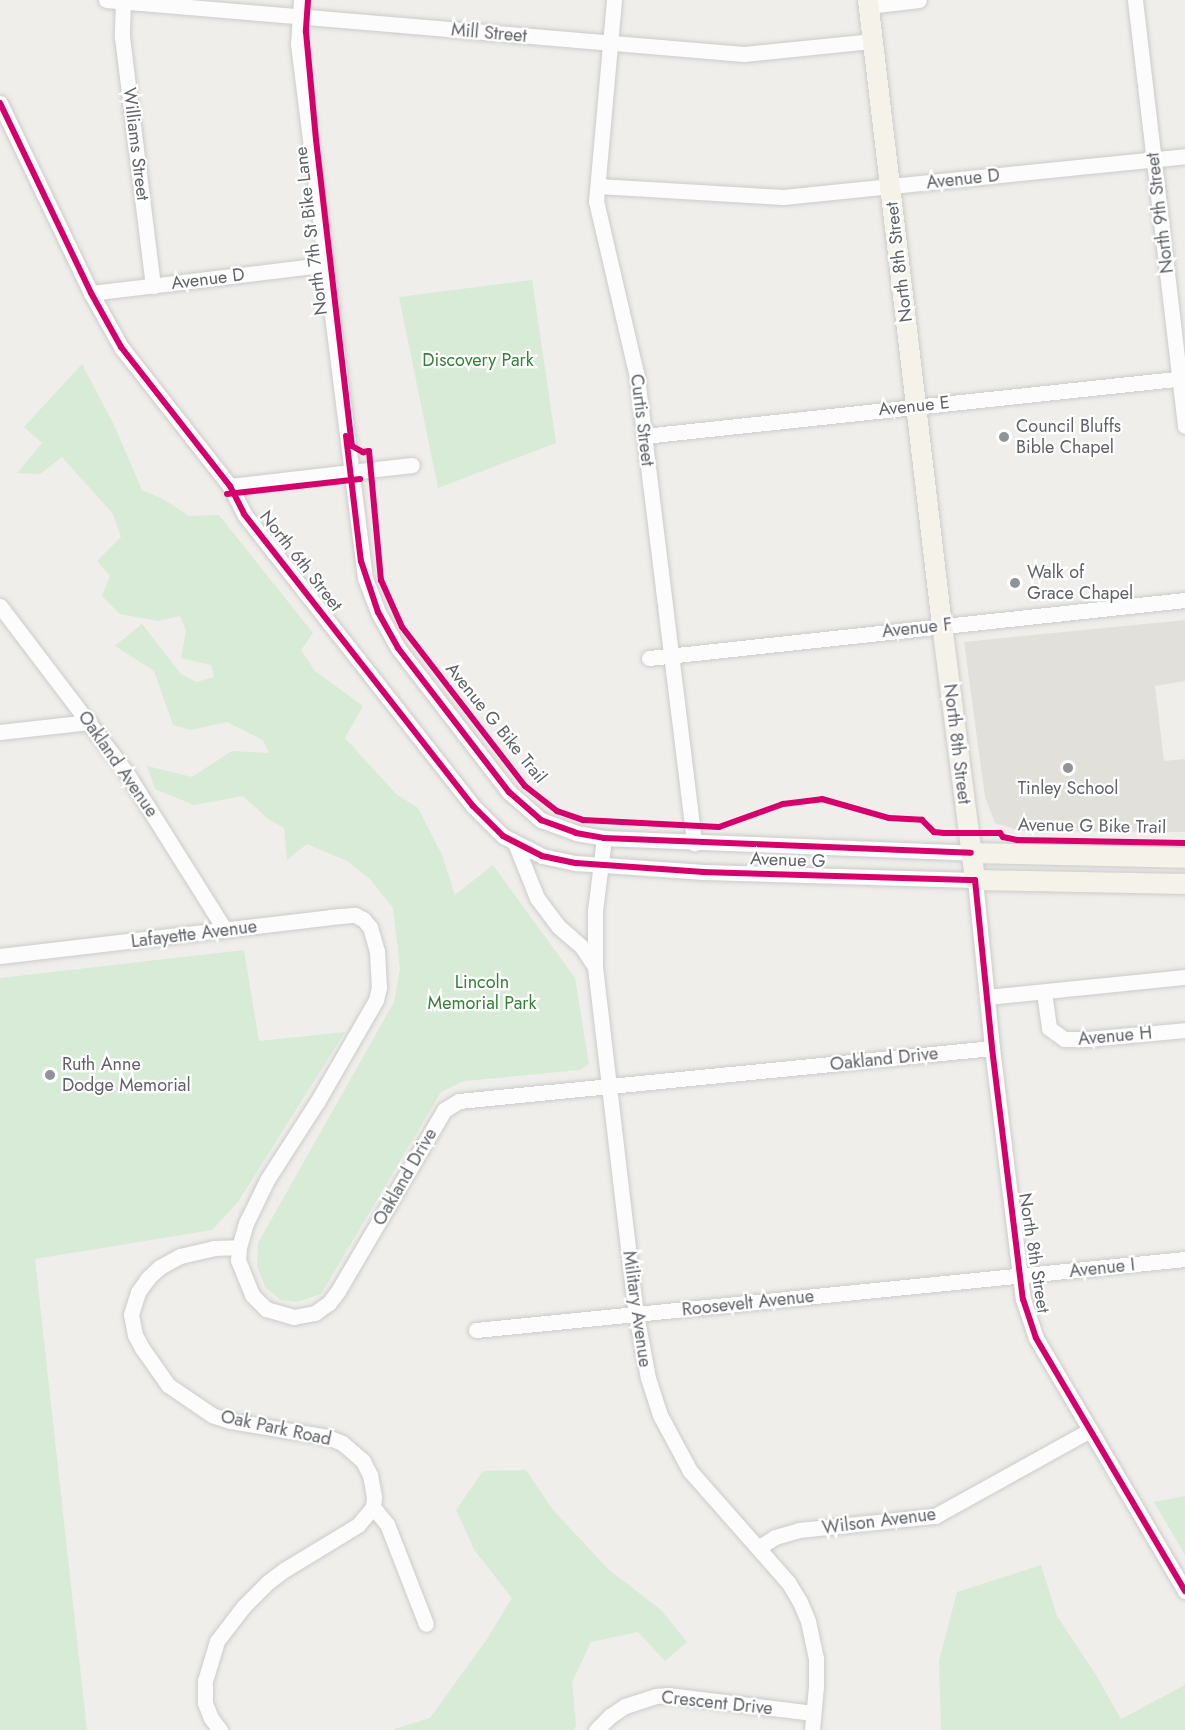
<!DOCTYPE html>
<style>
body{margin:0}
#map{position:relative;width:1185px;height:1730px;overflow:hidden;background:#efeeea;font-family:Jost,sans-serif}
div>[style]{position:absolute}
.education>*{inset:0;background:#e2e0da}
.green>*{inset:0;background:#d8ebd6}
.roads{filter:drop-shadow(0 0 2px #cbcccc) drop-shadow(0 0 2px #cbcccc)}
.minor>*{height:15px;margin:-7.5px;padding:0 7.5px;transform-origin:7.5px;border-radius:7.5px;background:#fdfcfc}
.major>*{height:20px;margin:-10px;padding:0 10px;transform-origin:10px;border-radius:10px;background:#f4f2e9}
.cycleway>*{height:6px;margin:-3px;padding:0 3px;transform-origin:3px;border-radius:3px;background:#d6006c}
.dots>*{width:16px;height:16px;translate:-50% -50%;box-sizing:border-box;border:3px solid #fff;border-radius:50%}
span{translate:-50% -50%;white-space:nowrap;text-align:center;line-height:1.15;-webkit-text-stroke:4.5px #fff;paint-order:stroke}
.street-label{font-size:18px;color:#5f6368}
.park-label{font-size:18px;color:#348238}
.poi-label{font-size:18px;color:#5f6368}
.left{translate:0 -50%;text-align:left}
</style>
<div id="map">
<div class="education">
<div style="clip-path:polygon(1185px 620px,1185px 681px,1155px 686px,1164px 761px,1185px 759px,1185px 832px,1021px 831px,995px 823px,985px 797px,964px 642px)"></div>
</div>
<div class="green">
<div style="clip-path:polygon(532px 280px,556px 443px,438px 488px,399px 297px)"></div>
<div style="clip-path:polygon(82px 364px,114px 425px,142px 490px,163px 499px,189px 516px,219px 515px,313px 633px,301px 650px,315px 671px,363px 706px,345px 738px,396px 794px,418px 808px,442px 855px,455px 895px,493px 865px,575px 978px,589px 1064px,580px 1070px,464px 1081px,441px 1092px,321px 1294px,297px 1302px,281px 1300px,265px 1287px,257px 1266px,258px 1243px,394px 1002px,400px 969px,393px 908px,370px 879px,347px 861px,307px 844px,287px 860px,284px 828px,268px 819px,243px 796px,194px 805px,155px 789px,147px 766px,192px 777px,232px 751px,269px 753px,263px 740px,227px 722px,191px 730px,173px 725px,154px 671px,115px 646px,142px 624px,181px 674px,197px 682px,214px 677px,211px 665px,181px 658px,186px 631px,180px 616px,158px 621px,120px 614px,102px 596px,110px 576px,97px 561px,121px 537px,113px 514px,62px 457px,40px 474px,17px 473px,42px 443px,24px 427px)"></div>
<div style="clip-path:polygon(244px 950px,259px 1041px,345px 1032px,238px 1202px,212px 1230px,35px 1259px,87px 1730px,0 1730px,0 978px)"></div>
<div style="clip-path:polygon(526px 1470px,553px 1510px,608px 1569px,661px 1610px,687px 1642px,665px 1661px,638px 1632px,591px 1642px,572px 1682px,576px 1725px,574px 1730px,391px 1730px,430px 1718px,487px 1639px,512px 1598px,475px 1551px,456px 1510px,483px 1471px)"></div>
<div style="clip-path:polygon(1185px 1496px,1185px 1555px,1154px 1502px)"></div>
<div style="clip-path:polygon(1041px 1565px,1057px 1616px,1096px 1675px,1121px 1719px,1185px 1685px,1185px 1730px,941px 1730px,939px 1661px,957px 1592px)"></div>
</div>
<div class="roads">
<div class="minor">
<div style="left:106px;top:0;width:640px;rotate:4.84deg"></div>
<div style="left:744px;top:54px;width:130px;rotate:-5.8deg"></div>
<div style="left:301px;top:0;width:44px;rotate:93.9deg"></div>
<div style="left:298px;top:44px;width:538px;rotate:82.85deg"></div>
<div style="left:365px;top:578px;width:36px;rotate:69deg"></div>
<div style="left:378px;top:612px;width:41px;rotate:60.9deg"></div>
<div style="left:398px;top:648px;width:182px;rotate:52.4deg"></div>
<div style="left:509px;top:792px;width:43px;rotate:41.2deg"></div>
<div style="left:541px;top:820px;width:37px;rotate:20deg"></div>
<div style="left:576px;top:833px;width:28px;rotate:10deg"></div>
<div style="left:604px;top:838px;width:367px;rotate:2.3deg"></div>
<div style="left:614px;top:0;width:202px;rotate:95.1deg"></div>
<div style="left:596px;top:201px;width:181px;rotate:76.9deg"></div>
<div style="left:637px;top:377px;width:470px;rotate:83deg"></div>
<div style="left:1135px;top:0;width:429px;rotate:83.3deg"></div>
<div style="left:123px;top:1px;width:36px;rotate:92deg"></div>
<div style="left:122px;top:37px;width:251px;rotate:82.9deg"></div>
<div style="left:868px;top:6px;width:51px;rotate:-6.7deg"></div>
<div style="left:0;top:103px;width:211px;rotate:64.4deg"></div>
<div style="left:91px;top:293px;width:62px;rotate:60.9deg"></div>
<div style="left:121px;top:347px;width:177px;rotate:51.9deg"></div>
<div style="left:230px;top:486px;width:31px;rotate:63deg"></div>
<div style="left:244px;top:514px;width:371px;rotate:51.9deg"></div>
<div style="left:473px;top:806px;width:42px;rotate:45deg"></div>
<div style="left:503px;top:836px;width:44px;rotate:27.1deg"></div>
<div style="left:542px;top:856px;width:35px;rotate:12deg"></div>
<div style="left:576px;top:863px;width:128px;rotate:4deg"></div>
<div style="left:704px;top:872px;width:271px;rotate:1.7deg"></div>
<div style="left:975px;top:880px;width:169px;rotate:84.2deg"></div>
<div style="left:992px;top:1048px;width:253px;rotate:83deg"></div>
<div style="left:1023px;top:1299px;width:41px;rotate:71.6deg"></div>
<div style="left:1036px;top:1338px;width:294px;rotate:59.5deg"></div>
<div style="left:598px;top:186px;width:185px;rotate:3.4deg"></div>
<div style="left:783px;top:197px;width:404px;rotate:-5.8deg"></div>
<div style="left:91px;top:293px;width:235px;rotate:-6.9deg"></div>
<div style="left:644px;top:436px;width:544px;rotate:-6.12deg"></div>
<div style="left:230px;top:486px;width:183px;rotate:-6.6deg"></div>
<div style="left:0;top:606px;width:208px;rotate:52.8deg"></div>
<div style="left:126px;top:772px;width:186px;rotate:57.9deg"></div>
<div style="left:649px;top:658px;width:539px;rotate:-6.18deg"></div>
<div style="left:0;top:732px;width:90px;rotate:-6.4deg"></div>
<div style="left:604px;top:838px;width:74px;rotate:97deg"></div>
<div style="left:595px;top:911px;width:56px;rotate:90deg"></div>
<div style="left:595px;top:967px;width:349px;rotate:83.3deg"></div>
<div style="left:636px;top:1314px;width:65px;rotate:79.4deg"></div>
<div style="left:648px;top:1378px;width:39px;rotate:72deg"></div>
<div style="left:660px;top:1415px;width:64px;rotate:61.8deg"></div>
<div style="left:690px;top:1471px;width:148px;rotate:48.6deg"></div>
<div style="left:788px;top:1582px;width:23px;rotate:59deg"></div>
<div style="left:800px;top:1602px;width:21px;rotate:67deg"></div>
<div style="left:808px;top:1621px;width:38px;rotate:78deg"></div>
<div style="left:816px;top:1658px;width:28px;rotate:90deg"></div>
<div style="left:816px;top:1686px;width:44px;rotate:95.2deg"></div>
<div style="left:515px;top:843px;width:59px;rotate:68.2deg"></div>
<div style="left:537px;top:898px;width:36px;rotate:53deg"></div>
<div style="left:559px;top:927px;width:30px;rotate:41deg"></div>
<div style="left:582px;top:947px;width:20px;rotate:57deg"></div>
<div style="left:0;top:956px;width:332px;rotate:-6.7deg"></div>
<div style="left:330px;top:917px;width:25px;rotate:-5deg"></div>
<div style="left:355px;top:915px;width:9px;rotate:27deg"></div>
<div style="left:363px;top:919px;width:11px;rotate:49deg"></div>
<div style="left:370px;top:927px;width:25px;rotate:74deg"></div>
<div style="left:377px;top:951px;width:36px;rotate:87deg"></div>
<div style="left:379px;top:987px;width:13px;rotate:103deg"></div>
<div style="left:376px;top:1000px;width:118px;rotate:120deg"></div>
<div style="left:317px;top:1102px;width:93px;rotate:122.7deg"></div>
<div style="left:267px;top:1180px;width:48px;rotate:116deg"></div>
<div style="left:246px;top:1223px;width:25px;rotate:106deg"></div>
<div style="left:239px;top:1247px;width:13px;rotate:94deg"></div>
<div style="left:238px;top:1260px;width:38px;rotate:68deg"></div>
<div style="left:252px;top:1295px;width:20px;rotate:45deg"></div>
<div style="left:266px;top:1309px;width:29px;rotate:16deg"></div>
<div style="left:294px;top:1317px;width:21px;rotate:-11deg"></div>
<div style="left:315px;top:1313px;width:17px;rotate:-36deg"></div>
<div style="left:329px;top:1303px;width:15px;rotate:-53deg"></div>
<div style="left:338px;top:1291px;width:210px;rotate:-59.6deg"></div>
<div style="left:444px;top:1110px;width:17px;rotate:-31deg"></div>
<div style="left:459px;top:1101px;width:536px;rotate:-5.68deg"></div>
<div style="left:1044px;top:992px;width:36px;rotate:82deg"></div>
<div style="left:1049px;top:1028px;width:19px;rotate:36deg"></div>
<div style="left:1064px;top:1039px;width:23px"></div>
<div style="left:1087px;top:1039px;width:98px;rotate:-5.2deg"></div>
<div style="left:987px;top:997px;width:199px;rotate:-5.8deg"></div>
<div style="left:476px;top:1330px;width:713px;rotate:-5.72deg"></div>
<div style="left:373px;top:1507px;width:22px;rotate:51deg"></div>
<div style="left:387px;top:1524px;width:107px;rotate:68.7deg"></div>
<div style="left:758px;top:1548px;width:20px;rotate:-33deg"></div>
<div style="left:775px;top:1537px;width:25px;rotate:-16deg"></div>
<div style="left:799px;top:1530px;width:137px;rotate:-5.9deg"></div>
<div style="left:935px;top:1516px;width:177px;rotate:-29deg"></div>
<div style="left:220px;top:1730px;width:15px;rotate:-127deg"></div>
<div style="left:211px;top:1718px;width:16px;rotate:-112deg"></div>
<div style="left:205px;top:1703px;width:22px;rotate:-90deg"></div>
<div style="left:205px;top:1681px;width:42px;rotate:-73.3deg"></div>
<div style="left:217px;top:1641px;width:44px;rotate:-52.4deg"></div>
<div style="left:244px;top:1606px;width:34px;rotate:-45deg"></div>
<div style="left:268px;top:1582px;width:20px;rotate:-37deg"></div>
<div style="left:284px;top:1570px;width:87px;rotate:-31.3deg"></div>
<div style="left:358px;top:1525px;width:23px;rotate:-50deg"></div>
<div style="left:373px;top:1507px;width:10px;rotate:-84deg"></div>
<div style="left:374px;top:1497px;width:22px;rotate:-100deg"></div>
<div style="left:370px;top:1475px;width:16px;rotate:-117deg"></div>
<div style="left:363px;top:1461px;width:28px;rotate:-139deg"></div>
<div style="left:342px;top:1443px;width:15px;rotate:-157deg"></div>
<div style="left:328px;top:1437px;width:99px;rotate:-170.7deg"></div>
<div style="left:230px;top:1421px;width:19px;rotate:-162deg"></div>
<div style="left:212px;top:1415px;width:53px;rotate:-145.7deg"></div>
<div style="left:168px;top:1385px;width:45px;rotate:-125.1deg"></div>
<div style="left:142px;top:1348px;width:15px;rotate:-118deg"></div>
<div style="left:135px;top:1335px;width:21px;rotate:-101deg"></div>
<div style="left:131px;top:1314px;width:23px;rotate:-72deg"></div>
<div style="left:138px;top:1292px;width:17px;rotate:-54deg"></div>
<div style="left:148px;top:1278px;width:16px;rotate:-43deg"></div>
<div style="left:160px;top:1267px;width:23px;rotate:-29deg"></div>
<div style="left:180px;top:1256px;width:35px;rotate:-13deg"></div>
<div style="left:214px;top:1248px;width:25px;rotate:-2deg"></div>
<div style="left:596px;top:1730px;width:20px;rotate:-45deg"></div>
<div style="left:610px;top:1716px;width:18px;rotate:-34deg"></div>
<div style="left:625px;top:1706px;width:33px;rotate:-18deg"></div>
<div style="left:656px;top:1696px;width:12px;rotate:-5deg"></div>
<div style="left:668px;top:1695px;width:146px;rotate:7.1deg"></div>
</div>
<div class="major">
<div style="left:868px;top:0;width:629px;rotate:83.25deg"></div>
<div style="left:942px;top:625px;width:257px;rotate:82.6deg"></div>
<div style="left:975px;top:880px;width:210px;rotate:1.1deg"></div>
<div style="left:971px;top:853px;width:214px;rotate:1.3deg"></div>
</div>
</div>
<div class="cycleway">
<div style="left:308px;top:0;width:32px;rotate:94deg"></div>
<div style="left:306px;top:32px;width:108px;rotate:84.7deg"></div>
<div style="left:316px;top:140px;width:308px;rotate:83.3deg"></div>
<div style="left:352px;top:446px;width:13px;rotate:29deg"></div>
<div style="left:363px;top:452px;width:6px;rotate:-9deg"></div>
<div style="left:369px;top:451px;width:130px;rotate:84.7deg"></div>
<div style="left:381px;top:580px;width:51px;rotate:65.9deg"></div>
<div style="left:402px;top:627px;width:201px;rotate:52.3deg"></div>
<div style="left:525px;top:786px;width:41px;rotate:38deg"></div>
<div style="left:557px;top:811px;width:28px;rotate:19deg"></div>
<div style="left:583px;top:820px;width:136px;rotate:2.9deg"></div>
<div style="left:719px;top:827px;width:68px;rotate:-19.8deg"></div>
<div style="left:783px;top:804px;width:39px;rotate:-7deg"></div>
<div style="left:822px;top:799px;width:70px;rotate:15.8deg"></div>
<div style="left:889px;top:818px;width:33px;rotate:3deg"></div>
<div style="left:922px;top:820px;width:17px;rotate:45deg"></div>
<div style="left:934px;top:832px;width:10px;rotate:6deg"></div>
<div style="left:944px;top:833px;width:56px"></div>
<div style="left:1000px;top:833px;width:5px;rotate:53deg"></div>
<div style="left:1003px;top:837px;width:14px;rotate:12deg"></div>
<div style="left:1017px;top:840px;width:168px;rotate:1deg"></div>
<div style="left:0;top:103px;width:211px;rotate:64.4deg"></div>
<div style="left:91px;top:293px;width:62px;rotate:60.9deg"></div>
<div style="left:121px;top:347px;width:177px;rotate:51.9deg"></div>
<div style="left:230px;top:486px;width:31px;rotate:63deg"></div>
<div style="left:244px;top:514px;width:371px;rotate:51.9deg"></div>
<div style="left:473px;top:806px;width:42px;rotate:45deg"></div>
<div style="left:503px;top:836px;width:44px;rotate:27.1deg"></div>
<div style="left:542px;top:856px;width:35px;rotate:12deg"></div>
<div style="left:576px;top:863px;width:128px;rotate:4deg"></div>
<div style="left:704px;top:872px;width:271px;rotate:1.7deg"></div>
<div style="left:975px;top:880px;width:169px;rotate:84.2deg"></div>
<div style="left:992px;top:1048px;width:253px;rotate:83deg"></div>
<div style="left:1023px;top:1299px;width:41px;rotate:71.6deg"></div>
<div style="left:1036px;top:1338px;width:294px;rotate:59.5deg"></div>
<div style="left:346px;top:436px;width:126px;rotate:83.2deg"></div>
<div style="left:361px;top:561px;width:54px;rotate:71.6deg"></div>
<div style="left:378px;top:612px;width:41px;rotate:60.9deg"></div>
<div style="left:398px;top:648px;width:182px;rotate:52.4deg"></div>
<div style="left:509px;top:792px;width:43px;rotate:41.2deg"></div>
<div style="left:541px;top:820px;width:37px;rotate:20deg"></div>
<div style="left:576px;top:833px;width:28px;rotate:10deg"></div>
<div style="left:604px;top:838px;width:367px;rotate:2.3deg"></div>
<div style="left:227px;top:494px;width:134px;rotate:-6.4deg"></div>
</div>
<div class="dots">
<div style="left:1004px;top:437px;background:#919496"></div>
<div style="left:1015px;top:583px;background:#919496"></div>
<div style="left:1068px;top:768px;background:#919496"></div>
<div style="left:50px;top:1075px;background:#919496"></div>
</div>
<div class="street-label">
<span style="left:489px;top:33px;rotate:5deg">Mill Street</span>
<span style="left:136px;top:144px;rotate:83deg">Williams Street</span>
<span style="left:963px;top:179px;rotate:-6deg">Avenue D</span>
<span style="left:1160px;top:213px;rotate:-97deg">North 9th Street</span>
<span style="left:311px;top:231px;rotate:-97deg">North 7th St Bike Lane</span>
<span style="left:899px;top:262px;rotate:-97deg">North 8th Street</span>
<span style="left:208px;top:279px;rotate:-7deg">Avenue D</span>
<span style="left:914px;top:406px;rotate:-6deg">Avenue E</span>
<span style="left:642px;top:420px;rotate:83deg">Curtis Street</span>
<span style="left:301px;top:561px;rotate:52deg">North 6th Street</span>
<span style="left:917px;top:628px;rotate:-6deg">Avenue F</span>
<span style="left:496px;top:723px;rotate:51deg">Avenue G Bike Trail</span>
<span style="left:957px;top:744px;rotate:83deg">North 8th Street</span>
<span style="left:118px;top:764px;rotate:55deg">Oakland Avenue</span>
<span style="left:1092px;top:826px;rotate:1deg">Avenue G Bike Trail</span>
<span style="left:788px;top:860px;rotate:2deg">Avenue G</span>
<span style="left:194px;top:934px;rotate:-7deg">Lafayette Avenue</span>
<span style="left:1115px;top:1036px;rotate:-5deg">Avenue H</span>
<span style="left:884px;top:1059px;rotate:-6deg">Oakland Drive</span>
<span style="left:405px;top:1177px;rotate:-60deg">Oakland Drive</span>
<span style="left:1034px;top:1253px;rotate:81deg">North 8th Street</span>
<span style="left:1102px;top:1268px;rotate:-6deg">Avenue I</span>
<span style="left:748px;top:1303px;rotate:-6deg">Roosevelt Avenue</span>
<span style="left:637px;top:1309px;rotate:82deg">Military Avenue</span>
<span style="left:276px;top:1428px;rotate:12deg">Oak Park Road</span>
<span style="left:879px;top:1521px;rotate:-7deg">Wilson Avenue</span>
<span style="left:717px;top:1703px;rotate:6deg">Crescent Drive</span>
</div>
<div class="park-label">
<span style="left:478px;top:360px">Discovery Park</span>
<span style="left:482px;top:993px">Lincoln<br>Memorial Park</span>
</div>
<div class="poi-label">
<span class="left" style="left:1016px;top:437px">Council Bluffs<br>Bible Chapel</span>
<span class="left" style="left:1027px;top:583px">Walk of<br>Grace Chapel</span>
<span style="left:1068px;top:788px">Tinley School</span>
<span class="left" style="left:62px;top:1075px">Ruth Anne<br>Dodge Memorial</span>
</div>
</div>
